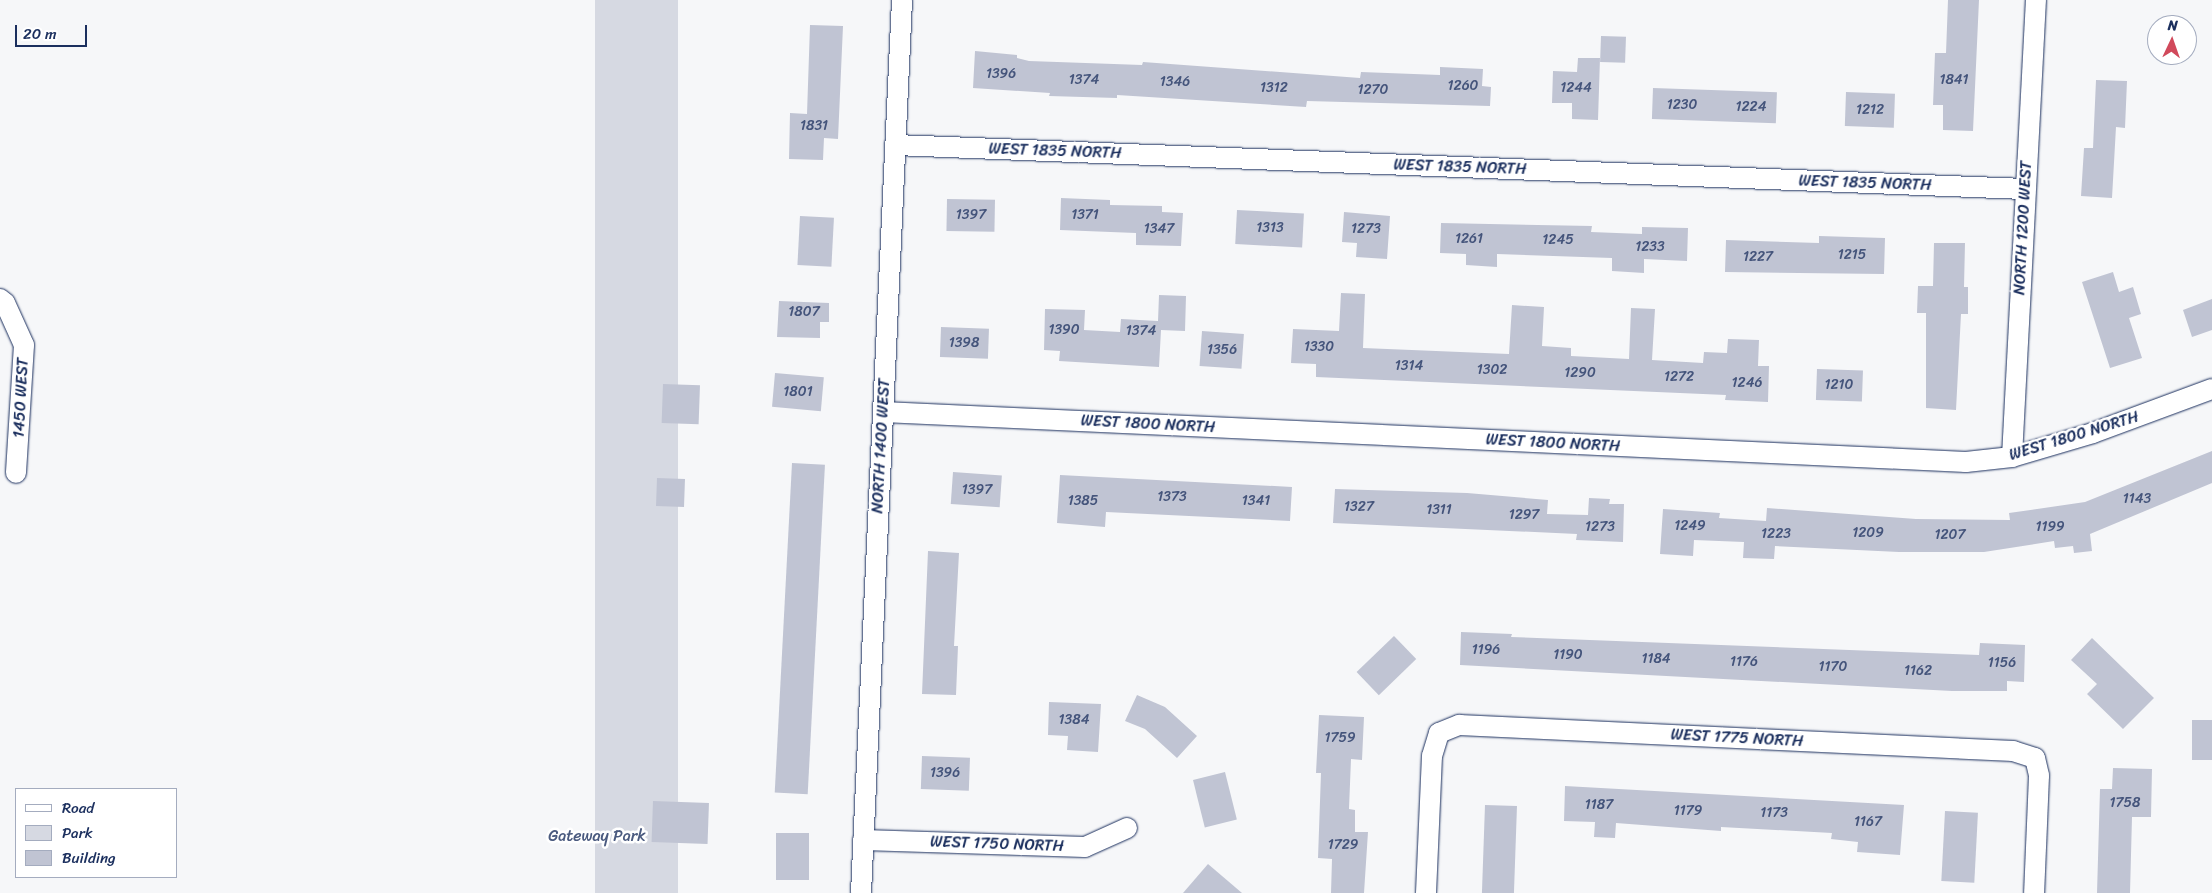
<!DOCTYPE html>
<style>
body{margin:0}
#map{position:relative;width:2212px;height:893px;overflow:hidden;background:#f6f7f9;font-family:Sriracha,sans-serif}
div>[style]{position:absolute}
.green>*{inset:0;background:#d6d9e2;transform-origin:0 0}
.building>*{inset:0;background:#c0c4d3;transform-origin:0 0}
.roads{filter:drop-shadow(0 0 1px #1b2f5e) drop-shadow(0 0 1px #1b2f5e)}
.minor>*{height:20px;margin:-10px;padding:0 10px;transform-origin:10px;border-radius:10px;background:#fff}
span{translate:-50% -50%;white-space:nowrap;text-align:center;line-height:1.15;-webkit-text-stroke:5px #fff;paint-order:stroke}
.number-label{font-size:14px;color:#44547b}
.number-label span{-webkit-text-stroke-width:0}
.street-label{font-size:16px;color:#1b2f5e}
.park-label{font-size:16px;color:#4a5a7f}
.legend{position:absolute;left:15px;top:788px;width:162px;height:90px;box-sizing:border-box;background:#fff;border:1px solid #a4acbf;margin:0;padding:6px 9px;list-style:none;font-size:15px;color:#1b2f5e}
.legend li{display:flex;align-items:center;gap:10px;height:25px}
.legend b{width:25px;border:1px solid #a4acbf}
.north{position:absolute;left:2147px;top:15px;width:50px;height:50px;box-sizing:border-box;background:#fff;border:1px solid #a4acbf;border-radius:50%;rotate:3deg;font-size:14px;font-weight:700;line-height:20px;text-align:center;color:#1b2f5e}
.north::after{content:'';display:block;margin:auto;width:18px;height:22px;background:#d1495b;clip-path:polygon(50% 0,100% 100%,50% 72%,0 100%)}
.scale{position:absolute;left:15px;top:25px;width:72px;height:22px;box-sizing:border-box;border:2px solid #1b2f5e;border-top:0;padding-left:6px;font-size:15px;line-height:18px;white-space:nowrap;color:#1b2f5e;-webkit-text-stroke:4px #fff;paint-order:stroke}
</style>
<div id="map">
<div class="green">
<div style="left:595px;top:0;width:83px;height:894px"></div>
</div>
<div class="building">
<div style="clip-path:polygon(1948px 0,1979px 0,1973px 131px,1943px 130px,1943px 105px,1933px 105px,1935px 53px,1946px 53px)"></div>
<div style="clip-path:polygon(810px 25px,843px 26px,838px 139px,824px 138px,823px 160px,789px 159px,790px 113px,807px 114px)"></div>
<div style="left:1601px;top:36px;width:25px;height:26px;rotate:2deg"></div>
<div style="clip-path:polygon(975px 51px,1017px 55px,1017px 58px,1029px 61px,1142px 65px,1143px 62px,1360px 78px,1361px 72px,1440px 75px,1440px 67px,1483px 69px,1482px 86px,1491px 87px,1490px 106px,1307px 101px,1306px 107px,1117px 95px,1117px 98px,1049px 96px,1050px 93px,973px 88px)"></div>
<div style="clip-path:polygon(1578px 58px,1600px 58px,1598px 120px,1572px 119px,1572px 103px,1552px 103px,1553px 71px,1577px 72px)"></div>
<div style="clip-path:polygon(2096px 80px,2127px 81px,2125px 128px,2116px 127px,2112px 198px,2081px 196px,2084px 148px,2093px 148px)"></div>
<div style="left:1653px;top:88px;width:124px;height:31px;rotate:2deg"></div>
<div style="left:1846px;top:92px;width:49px;height:34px;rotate:2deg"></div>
<div style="clip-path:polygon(1061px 198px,1110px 200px,1110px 205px,1162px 206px,1162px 212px,1183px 213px,1181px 246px,1136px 245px,1136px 233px,1060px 230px)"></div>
<div style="left:947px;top:199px;width:48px;height:32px;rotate:1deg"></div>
<div style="left:1237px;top:210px;width:67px;height:34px;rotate:3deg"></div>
<div style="clip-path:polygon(1344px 212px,1390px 216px,1387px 259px,1356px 257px,1357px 243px,1342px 242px)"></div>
<div style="left:800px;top:216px;width:34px;height:49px;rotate:3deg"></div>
<div style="clip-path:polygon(1441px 223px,1592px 226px,1591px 232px,1642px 234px,1642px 227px,1688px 228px,1687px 261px,1644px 259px,1644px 273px,1612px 271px,1612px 258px,1497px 254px,1497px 267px,1466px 265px,1466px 254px,1440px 253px)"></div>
<div style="clip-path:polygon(1819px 236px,1885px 238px,1884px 274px,1725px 272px,1726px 240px,1819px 243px)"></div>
<div style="clip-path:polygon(1934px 243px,1965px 243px,1964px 287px,1968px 287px,1968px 314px,1961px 314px,1956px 410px,1926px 408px,1926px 313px,1917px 313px,1918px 286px,1933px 286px)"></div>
<div style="clip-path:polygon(2113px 272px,2119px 292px,2133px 287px,2141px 314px,2129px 318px,2142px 358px,2110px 368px,2082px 282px)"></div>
<div style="clip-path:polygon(1341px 293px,1365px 294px,1363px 348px,1509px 354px,1512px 305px,1544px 307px,1542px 346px,1571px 348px,1571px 356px,1629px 359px,1631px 308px,1655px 309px,1652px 360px,1703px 363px,1704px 352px,1727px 353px,1728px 339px,1759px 340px,1758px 366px,1769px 366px,1768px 402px,1725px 400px,1726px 395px,1316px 377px,1316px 364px,1291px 363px,1293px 329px,1339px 331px)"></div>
<div style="clip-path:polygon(1159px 295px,1186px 296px,1185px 331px,1161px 330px,1159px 367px,1059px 361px,1060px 351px,1044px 350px,1045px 309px,1085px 310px,1084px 330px,1120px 332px,1121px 319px,1158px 321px)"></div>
<div style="clip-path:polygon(2212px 299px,2212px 330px,2192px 337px,2183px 310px)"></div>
<div style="clip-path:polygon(779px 301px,829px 303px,829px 322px,820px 322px,820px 338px,777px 337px)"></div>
<div style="left:941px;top:327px;width:48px;height:30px;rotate:2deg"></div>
<div style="left:1202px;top:331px;width:42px;height:35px;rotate:4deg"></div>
<div style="left:1817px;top:369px;width:46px;height:31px;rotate:2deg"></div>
<div style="left:775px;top:373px;width:49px;height:34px;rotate:5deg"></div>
<div style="left:663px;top:384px;width:37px;height:39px;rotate:2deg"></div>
<div style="clip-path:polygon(2212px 451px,2212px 483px,2090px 534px,2092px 551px,2074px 553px,2073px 546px,2055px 548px,2054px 541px,1984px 552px,1899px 552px,1775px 546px,1774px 559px,1743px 558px,1744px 542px,1694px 540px,1693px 556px,1660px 554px,1663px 509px,1720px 513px,1719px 518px,1766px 521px,1767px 508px,1916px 519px,2010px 520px,2009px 513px,2085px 502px)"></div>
<div style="left:792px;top:463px;width:33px;height:330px;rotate:3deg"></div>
<div style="left:953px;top:472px;width:49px;height:32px;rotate:4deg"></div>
<div style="clip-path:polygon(1060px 475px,1292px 487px,1290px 521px,1106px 512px,1105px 527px,1057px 523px)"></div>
<div style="left:657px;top:478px;width:28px;height:28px;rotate:2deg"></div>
<div style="clip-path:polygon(1335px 489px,1467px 493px,1548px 500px,1547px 514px,1588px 515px,1589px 498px,1610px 499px,1609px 504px,1624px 504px,1623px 542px,1576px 540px,1577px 534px,1333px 523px)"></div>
<div style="clip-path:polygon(928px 551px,959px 553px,954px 646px,958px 646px,956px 695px,922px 694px)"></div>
<div style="clip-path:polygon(1461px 632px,1512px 634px,1511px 637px,1979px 655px,1980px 643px,2025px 645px,2024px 682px,2007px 681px,2007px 691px,1952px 691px,1460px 665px)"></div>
<div style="left:1394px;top:636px;width:32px;height:52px;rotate:46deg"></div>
<div style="clip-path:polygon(2092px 638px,2154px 698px,2123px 729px,2087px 694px,2097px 684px,2071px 660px)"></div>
<div style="clip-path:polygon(1137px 695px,1165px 707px,1197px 736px,1177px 758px,1145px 729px,1125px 721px)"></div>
<div style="clip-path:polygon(1049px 702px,1101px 704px,1098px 752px,1067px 750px,1068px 736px,1048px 735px)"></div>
<div style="clip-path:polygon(1319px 715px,1364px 717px,1362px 760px,1351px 759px,1349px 809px,1355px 810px,1355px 832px,1368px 832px,1364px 893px,1331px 893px,1332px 859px,1318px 858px,1321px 773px,1316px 773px)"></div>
<div style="left:2192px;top:720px;width:20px;height:40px"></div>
<div style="left:922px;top:756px;width:48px;height:33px;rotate:2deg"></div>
<div style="clip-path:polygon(2113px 768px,2152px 769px,2151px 817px,2132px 817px,2130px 893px,2097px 893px,2100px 789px,2112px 789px)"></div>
<div style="left:1225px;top:772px;width:49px;height:33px;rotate:76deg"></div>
<div style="clip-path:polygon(1565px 786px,1904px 805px,1900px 855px,1857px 852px,1858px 842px,1831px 839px,1832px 833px,1721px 827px,1721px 831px,1616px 823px,1615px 838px,1594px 837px,1595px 822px,1564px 821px)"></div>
<div style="left:653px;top:801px;width:56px;height:41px;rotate:2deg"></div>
<div style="left:1485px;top:805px;width:32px;height:88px;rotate:2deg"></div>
<div style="left:1945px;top:811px;width:33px;height:70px;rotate:3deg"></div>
<div style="left:776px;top:833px;width:33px;height:47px"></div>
<div style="clip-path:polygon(1208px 864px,1242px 893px,1183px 893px)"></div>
</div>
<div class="roads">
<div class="minor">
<div style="left:895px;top:145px;width:1131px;rotate:2.23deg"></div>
<div style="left:0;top:299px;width:6px;rotate:39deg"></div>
<div style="left:5px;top:303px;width:46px;rotate:65.7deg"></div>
<div style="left:24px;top:345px;width:128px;rotate:93.6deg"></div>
<div style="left:883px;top:412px;width:1084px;rotate:2.64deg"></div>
<div style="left:1966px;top:462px;width:46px;rotate:-6.2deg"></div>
<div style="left:2012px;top:457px;width:84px;rotate:-16.5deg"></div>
<div style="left:2093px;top:433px;width:127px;rotate:-20.3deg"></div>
<div style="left:2012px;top:457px;width:458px;rotate:-87deg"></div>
<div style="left:863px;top:840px;width:222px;rotate:1.8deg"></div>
<div style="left:1085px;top:847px;width:46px;rotate:-24.3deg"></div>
<div style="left:861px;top:893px;width:894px;rotate:-87.37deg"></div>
<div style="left:1426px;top:893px;width:137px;rotate:-87.5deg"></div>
<div style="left:1432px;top:756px;width:24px;rotate:-73deg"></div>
<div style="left:1439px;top:733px;width:22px;rotate:-22deg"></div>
<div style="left:1459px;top:725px;width:555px;rotate:2.69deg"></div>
<div style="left:2013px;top:751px;width:23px;rotate:18deg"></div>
<div style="left:2035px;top:758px;width:18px;rotate:77deg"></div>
<div style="left:2039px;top:776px;width:117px;rotate:92.4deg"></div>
</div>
</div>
<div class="number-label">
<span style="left:1001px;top:74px">1396</span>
<span style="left:1084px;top:80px">1374</span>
<span style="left:1954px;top:80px">1841</span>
<span style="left:1175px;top:82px">1346</span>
<span style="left:1463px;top:86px">1260</span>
<span style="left:1274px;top:88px">1312</span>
<span style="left:1576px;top:88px">1244</span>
<span style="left:1373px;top:90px">1270</span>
<span style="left:1682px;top:105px">1230</span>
<span style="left:1751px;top:107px">1224</span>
<span style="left:1870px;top:110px">1212</span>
<span style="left:814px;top:126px">1831</span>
<span style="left:971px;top:215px">1397</span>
<span style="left:1085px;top:215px">1371</span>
<span style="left:1270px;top:228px">1313</span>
<span style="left:1159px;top:229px">1347</span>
<span style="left:1366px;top:229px">1273</span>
<span style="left:1469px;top:239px">1261</span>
<span style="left:1558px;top:240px">1245</span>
<span style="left:1650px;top:247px">1233</span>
<span style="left:1852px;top:255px">1215</span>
<span style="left:1758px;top:257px">1227</span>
<span style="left:804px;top:312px">1807</span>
<span style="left:1064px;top:330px">1390</span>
<span style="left:1141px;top:331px">1374</span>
<span style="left:964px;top:343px">1398</span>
<span style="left:1319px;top:347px">1330</span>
<span style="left:1222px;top:350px">1356</span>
<span style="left:1409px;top:366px">1314</span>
<span style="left:1492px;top:370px">1302</span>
<span style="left:1580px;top:373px">1290</span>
<span style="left:1679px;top:377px">1272</span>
<span style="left:1747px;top:383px">1246</span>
<span style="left:1839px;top:385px">1210</span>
<span style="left:798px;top:392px">1801</span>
<span style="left:977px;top:490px">1397</span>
<span style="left:1172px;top:497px">1373</span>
<span style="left:2137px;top:499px">1143</span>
<span style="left:1083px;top:501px">1385</span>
<span style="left:1256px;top:501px">1341</span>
<span style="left:1359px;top:507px">1327</span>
<span style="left:1439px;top:510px">1311</span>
<span style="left:1524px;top:515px">1297</span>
<span style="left:1690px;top:526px">1249</span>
<span style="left:1600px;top:527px">1273</span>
<span style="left:2050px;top:527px">1199</span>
<span style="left:1868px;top:533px">1209</span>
<span style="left:1776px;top:534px">1223</span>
<span style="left:1950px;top:535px">1207</span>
<span style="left:1486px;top:650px">1196</span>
<span style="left:1568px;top:655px">1190</span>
<span style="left:1656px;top:659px">1184</span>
<span style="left:1744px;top:662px">1176</span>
<span style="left:2002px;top:663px">1156</span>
<span style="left:1833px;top:667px">1170</span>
<span style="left:1918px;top:671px">1162</span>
<span style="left:1074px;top:720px">1384</span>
<span style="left:1340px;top:738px">1759</span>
<span style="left:945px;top:773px">1396</span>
<span style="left:2125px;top:803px">1758</span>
<span style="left:1599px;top:805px">1187</span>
<span style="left:1688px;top:811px">1179</span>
<span style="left:1774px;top:813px">1173</span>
<span style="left:1868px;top:822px">1167</span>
<span style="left:1343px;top:845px">1729</span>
</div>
<div class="street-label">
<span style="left:1055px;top:151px;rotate:2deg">WEST 1835 NORTH</span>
<span style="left:1460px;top:167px;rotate:2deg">WEST 1835 NORTH</span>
<span style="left:1865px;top:183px;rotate:2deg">WEST 1835 NORTH</span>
<span style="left:2023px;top:228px;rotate:-87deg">NORTH 1200 WEST</span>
<span style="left:21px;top:398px;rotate:-87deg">1450 WEST</span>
<span style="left:1148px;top:424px;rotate:3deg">WEST 1800 NORTH</span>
<span style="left:2074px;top:436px;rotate:-17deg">WEST 1800 NORTH</span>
<span style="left:1553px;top:443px;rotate:3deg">WEST 1800 NORTH</span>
<span style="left:881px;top:446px;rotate:-87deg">NORTH 1400 WEST</span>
<span style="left:1737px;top:738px;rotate:3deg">WEST 1775 NORTH</span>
<span style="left:997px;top:844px;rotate:2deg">WEST 1750 NORTH</span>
</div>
<div class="park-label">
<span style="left:597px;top:836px">Gateway Park</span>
</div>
<ul class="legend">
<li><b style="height:6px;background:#fff"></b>Road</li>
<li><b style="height:14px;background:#d6d9e2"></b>Park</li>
<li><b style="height:14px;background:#c0c4d3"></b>Building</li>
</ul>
<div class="north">N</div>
<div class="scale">20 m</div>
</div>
